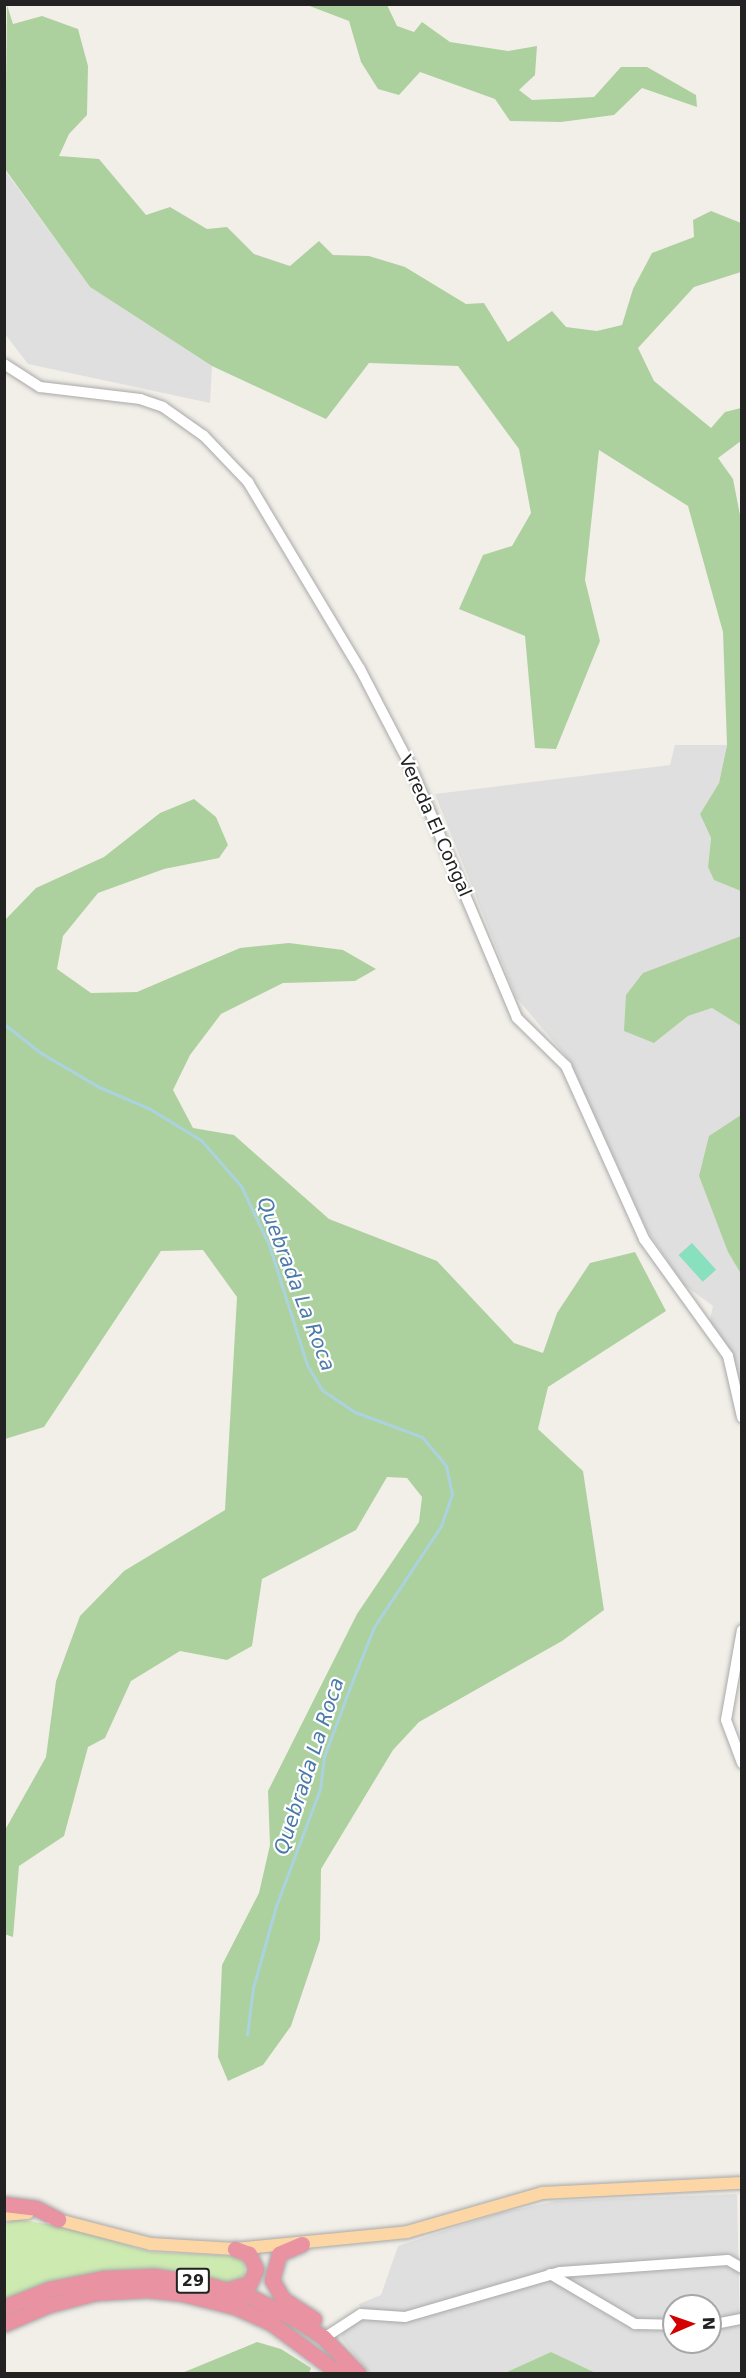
<!DOCTYPE html>
<style>
body{margin:0}
#map{position:relative;width:746px;height:2378px;overflow:hidden;background:#f2efe9;font-family:"DejaVu Sans",sans-serif}
div>[style]{position:absolute}
.residential>*{inset:0;background:#e0dfdf}
.grass>*{inset:0;background:#cdebb0}
.forest>*{inset:0;background:#add19e}
.pitch>*{inset:0;background:#88e0be;transform-origin:0 0}
.stream>*{height:3px;margin:-1.5px;padding:0 1.5px;transform-origin:1.5px;border-radius:1.5px;background:#aad3df}
.roads{filter:drop-shadow(0 0 2px #a9a9a9) drop-shadow(0 0 2px #a9a9a9)}
.minor>*{height:10px;margin:-5px;padding:0 5px;transform-origin:5px;border-radius:5px;background:#fff}
.major>*{height:12px;margin:-6px;padding:0 6px;transform-origin:6px;border-radius:6px;background:#fcd6a4}
.highway>*{height:15px;margin:-7.5px;padding:0 7.5px;transform-origin:7.5px;border-radius:7.5px;background:#e892a2}
span{translate:-50% -50%;white-space:nowrap;text-align:center;line-height:1.15;-webkit-text-stroke:4.5px #fff;paint-order:stroke}
.shield-label span{padding:2px 4px;background:#fff;border:2px solid;border-radius:4px;-webkit-text-stroke-width:0}
.shield-label{font-size:16px;color:#222;font-weight:700}
.street-label{font-size:18px;color:#222}
.water-label{font-size:20px;color:#4a7aab;font-style:italic}
.frame{position:absolute;inset:0;border:6px solid #222;pointer-events:none}
.north{position:absolute;left:662px;top:2294px;width:60px;height:60px;box-sizing:border-box;background:#fff;border:2px solid #a7a7a7;border-radius:50%;rotate:88deg;font-size:16px;font-weight:700;line-height:24px;text-align:center;color:#222}
.north::after{content:'';display:block;margin:auto;width:21px;height:27px;background:#d40000;clip-path:polygon(50% 0,100% 100%,50% 72%,0 100%)}
</style>
<div id="map">
<div class="residential">
<div style="clip-path:polygon(4px 169px,90px 287px,212px 366px,210px 403px,28px 364px,5px 334px)"></div>
<div style="clip-path:polygon(675px 745px,727px 745px,719px 783px,700px 814px,711px 838px,708px 867px,741px 891px,741px 936px,673px 963px,654px 1043px,688px 1016px,712px 1008px,741px 1026px,741px 1115px,728px 1252px,741px 1274px,741px 1400px,710px 1320px,713px 1306px,684px 1285px,647px 1230px,569px 1060px,516px 997px,435px 794px,670px 765px)"></div>
<div style="clip-path:polygon(evenodd,737px 2194px,741px 2373px,596px 2373px,551px 2352px,505px 2373px,369px 2373px,341px 2338px,343px 2331px,364px 2318px,359px 2304px,381px 2295px,398px 2246px,499px 2213px,557px 2201px,737px 2194px,674px 2306px,710px 2306px,710px 2342px,674px 2342px,674px 2306px)"></div>
</div>
<div class="grass">
<div style="clip-path:polygon(16px 2219px,59px 2226px,151px 2252px,236px 2256px,244px 2262px,245px 2275px,230px 2284px,182px 2274px,5px 2302px,5px 2224px)"></div>
</div>
<div class="forest">
<div style="clip-path:polygon(7px 5px,13px 24px,42px 16px,78px 29px,88px 66px,87px 115px,69px 134px,59px 156px,99px 159px,146px 215px,170px 207px,207px 229px,227px 227px,254px 254px,290px 266px,319px 241px,333px 255px,369px 256px,405px 267px,466px 304px,484px 303px,508px 342px,552px 311px,566px 327px,597px 331px,622px 325px,633px 289px,652px 253px,694px 237px,693px 220px,711px 211px,741px 223px,741px 272px,694px 287px,638px 348px,654px 381px,711px 428px,725px 412px,741px 408px,741px 441px,718px 458px,733px 479px,741px 520px,741px 891px,714px 880px,708px 867px,711px 838px,700px 814px,719px 783px,727px 745px,723px 632px,688px 506px,599px 450px,585px 580px,600px 641px,556px 749px,535px 748px,525px 636px,459px 609px,483px 555px,512px 546px,531px 513px,519px 449px,458px 366px,369px 363px,326px 419px,212px 366px,90px 287px,5px 169px)"></div>
<div style="clip-path:polygon(307px 5px,387px 5px,397px 26px,414px 32px,422px 22px,450px 42px,508px 51px,537px 46px,535px 75px,519px 90px,532px 100px,594px 97px,621px 67px,647px 67px,696px 95px,697px 107px,642px 88px,614px 115px,561px 122px,510px 121px,495px 99px,420px 72px,399px 95px,378px 89px,361px 62px,349px 21px)"></div>
<div style="clip-path:polygon(194px 799px,216px 817px,228px 845px,219px 858px,164px 869px,98px 893px,63px 936px,57px 969px,91px 993px,137px 992px,240px 948px,289px 943px,343px 950px,376px 969px,355px 981px,283px 983px,221px 1014px,190px 1055px,173px 1090px,193px 1128px,234px 1135px,329px 1219px,437px 1261px,514px 1343px,543px 1353px,557px 1313px,590px 1263px,635px 1252px,666px 1311px,548px 1387px,538px 1429px,583px 1471px,604px 1610px,562px 1641px,419px 1722px,393px 1750px,321px 1869px,320px 1940px,291px 2026px,263px 2065px,228px 2081px,218px 2057px,222px 1965px,259px 1893px,270px 1845px,268px 1791px,357px 1614px,419px 1522px,422px 1497px,407px 1478px,387px 1477px,356px 1530px,262px 1579px,252px 1646px,227px 1660px,180px 1651px,131px 1681px,105px 1738px,88px 1747px,64px 1836px,19px 1866px,13px 1937px,4px 1934px,5px 1830px,46px 1757px,56px 1681px,80px 1616px,124px 1571px,225px 1510px,237px 1297px,203px 1250px,161px 1251px,44px 1427px,5px 1439px,5px 920px,36px 888px,104px 857px,160px 813px)"></div>
<div style="clip-path:polygon(741px 936px,741px 1026px,712px 1008px,688px 1016px,654px 1043px,624px 1031px,626px 995px,643px 973px)"></div>
<div style="clip-path:polygon(741px 1115px,741px 1274px,728px 1252px,699px 1176px,709px 1136px)"></div>
<div style="clip-path:polygon(257px 2342px,281px 2349px,311px 2368px,309px 2373px,182px 2373px)"></div>
<div style="clip-path:polygon(551px 2352px,596px 2373px,507px 2372px)"></div>
</div>
<div class="pitch">
<div style="left:692px;top:1243px;width:36px;height:18px;rotate:48deg"></div>
</div>
<div class="stream">
<div style="left:4px;top:1024px;width:47px;rotate:38.1deg"></div>
<div style="left:41px;top:1053px;width:67px;rotate:30.4deg"></div>
<div style="left:99px;top:1087px;width:56px;rotate:23.3deg"></div>
<div style="left:150px;top:1109px;width:60px;rotate:31.3deg"></div>
<div style="left:201px;top:1140px;width:61px;rotate:49deg"></div>
<div style="left:241px;top:1186px;width:65px;rotate:64.6deg"></div>
<div style="left:269px;top:1245px;width:126px;rotate:72.4deg"></div>
<div style="left:307px;top:1365px;width:29px;rotate:59deg"></div>
<div style="left:322px;top:1390px;width:40px;rotate:34deg"></div>
<div style="left:355px;top:1412px;width:72px;rotate:20.5deg"></div>
<div style="left:422px;top:1437px;width:38px;rotate:50deg"></div>
<div style="left:446px;top:1466px;width:29px;rotate:78deg"></div>
<div style="left:452px;top:1494px;width:34px;rotate:109deg"></div>
<div style="left:441px;top:1526px;width:121px;rotate:123.6deg"></div>
<div style="left:374px;top:1627px;width:65px;rotate:111.8deg"></div>
<div style="left:350px;top:1687px;width:75px;rotate:110.4deg"></div>
<div style="left:324px;top:1757px;width:32px;rotate:97deg"></div>
<div style="left:320px;top:1789px;width:125px;rotate:110.6deg"></div>
<div style="left:276px;top:1906px;width:85px;rotate:105.7deg"></div>
<div style="left:253px;top:1988px;width:47px;rotate:97.3deg"></div>
</div>
<div class="roads">
<div class="minor">
<div style="left:4px;top:364px;width:43px;rotate:32.6deg"></div>
<div style="left:40px;top:387px;width:101px;rotate:6.8deg"></div>
<div style="left:140px;top:399px;width:24px;rotate:19deg"></div>
<div style="left:163px;top:407px;width:50px;rotate:35.3deg"></div>
<div style="left:204px;top:436px;width:64px;rotate:46.3deg"></div>
<div style="left:248px;top:482px;width:218px;rotate:59.1deg"></div>
<div style="left:360px;top:669px;width:110px;rotate:62.5deg"></div>
<div style="left:411px;top:767px;width:272px;rotate:67.1deg"></div>
<div style="left:517px;top:1018px;width:69px;rotate:44.4deg"></div>
<div style="left:566px;top:1066px;width:190px;rotate:65.7deg"></div>
<div style="left:644px;top:1239px;width:144px;rotate:54.3deg"></div>
<div style="left:728px;top:1356px;width:63px;rotate:77.1deg"></div>
<div style="left:742px;top:1630px;width:91px;rotate:100.1deg"></div>
<div style="left:726px;top:1720px;width:46px;rotate:69.6deg"></div>
<div style="left:550px;top:2274px;width:99px;rotate:30.5deg"></div>
<div style="left:635px;top:2324px;width:39px;rotate:1deg"></div>
<div style="left:710px;top:2325px;width:33px;rotate:-11deg"></div>
<div style="left:324px;top:2338px;width:44px;rotate:-33deg"></div>
<div style="left:361px;top:2314px;width:44px;rotate:3.9deg"></div>
<div style="left:405px;top:2317px;width:161px;rotate:-16.2deg"></div>
<div style="left:560px;top:2272px;width:168px;rotate:-4.1deg"></div>
<div style="left:728px;top:2260px;width:16px;rotate:30deg"></div>
</div>
<div class="major">
<div style="left:4px;top:2215px;width:24px;rotate:-5deg"></div>
<div style="left:51px;top:2218px;width:103px;rotate:14.6deg"></div>
<div style="left:151px;top:2244px;width:84px;rotate:3.4deg"></div>
<div style="left:235px;top:2249px;width:173px;rotate:-5.6deg"></div>
<div style="left:407px;top:2232px;width:141px;rotate:-16.1deg"></div>
<div style="left:542px;top:2193px;width:200px;rotate:-2.9deg"></div>
</div>
<div class="highway">
<div style="left:4px;top:2204px;width:32px;rotate:7deg"></div>
<div style="left:36px;top:2208px;width:25px;rotate:27deg"></div>
<div style="left:302px;top:2244px;width:25px;rotate:157deg"></div>
<div style="left:279px;top:2254px;width:27px;rotate:105deg"></div>
<div style="left:272px;top:2280px;width:22px;rotate:60deg"></div>
<div style="left:283px;top:2299px;width:37px;rotate:33deg"></div>
<div style="left:230px;top:2289px;width:21px;rotate:-17deg"></div>
<div style="left:250px;top:2283px;width:15px;rotate:-67deg"></div>
<div style="left:256px;top:2269px;width:17px;rotate:-115deg"></div>
<div style="left:249px;top:2254px;width:15px;rotate:-160deg"></div>
<div style="left:4px;top:2307px;width:48px;rotate:-21.8deg"></div>
<div style="left:49px;top:2289px;width:56px;rotate:-11.3deg"></div>
<div style="left:104px;top:2278px;width:50px;rotate:-2.3deg"></div>
<div style="left:154px;top:2276px;width:49px;rotate:8.3deg"></div>
<div style="left:202px;top:2283px;width:51px;rotate:15.9deg"></div>
<div style="left:251px;top:2297px;width:54px;rotate:26.6deg"></div>
<div style="left:299px;top:2321px;width:30px;rotate:34deg"></div>
<div style="left:324px;top:2338px;width:50px;rotate:45.8deg"></div>
<div style="left:4px;top:2324px;width:49px;rotate:-22.9deg"></div>
<div style="left:49px;top:2305px;width:48px;rotate:-14.6deg"></div>
<div style="left:95px;top:2293px;width:52px;rotate:-3.3deg"></div>
<div style="left:147px;top:2290px;width:36px;rotate:6deg"></div>
<div style="left:183px;top:2294px;width:54px;rotate:14deg"></div>
<div style="left:235px;top:2307px;width:39px;rotate:24deg"></div>
<div style="left:271px;top:2323px;width:86px;rotate:36.5deg"></div>
</div>
</div>
<div class="shield-label">
<span style="left:193px;top:2281px">29</span>
</div>
<div class="street-label">
<span style="left:435px;top:826px;rotate:66deg">Vereda El Congal</span>
</div>
<div class="water-label">
<span style="left:296px;top:1284px;rotate:69deg">Quebrada La Roca</span>
<span style="left:309px;top:1766px;rotate:-72deg">Quebrada La Roca</span>
</div>
<div class="frame"></div>
<div class="north">N</div>
</div>
